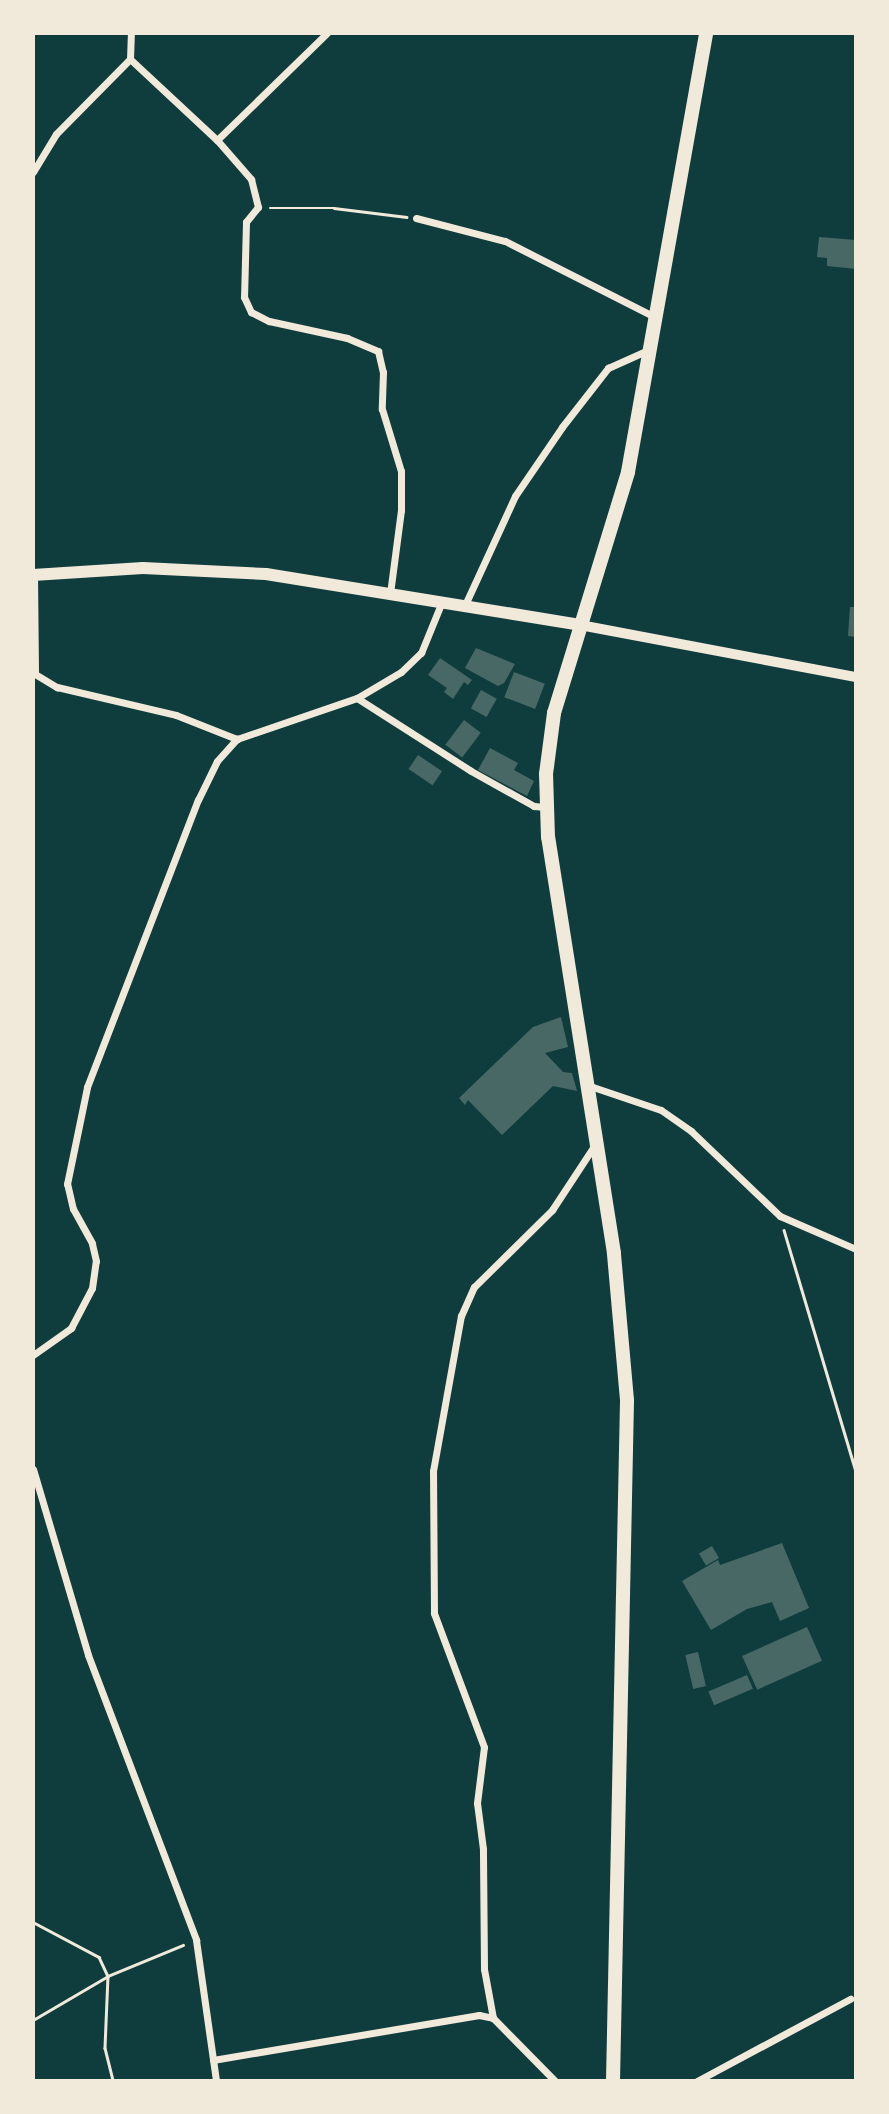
<!DOCTYPE html>
<style>
body{margin:0}
#map{position:relative;width:889px;height:2114px;overflow:hidden;background:#0f3d3e;font-family:"Archivo Narrow",sans-serif}
div>[style]{position:absolute}
.building>*{inset:0;background:#486865;transform-origin:0 0}
.path>*{height:2.5px;margin:-1.25px;padding:0 1.25px;transform-origin:1.25px;border-radius:1.25px;background:#f1e9da}
.minor>*{height:7px;margin:-3.5px;padding:0 3.5px;transform-origin:3.5px;border-radius:3.5px;background:#f1e9da}
.tertiary>*{height:10px;margin:-5px;padding:0 5px;transform-origin:5px;border-radius:5px;background:#f1e9da}
.secondary>*{height:12px;margin:-6px;padding:0 6px;transform-origin:6px;border-radius:6px;background:#f1e9da}
.primary>*{height:14px;margin:-7px;padding:0 7px;transform-origin:7px;border-radius:7px;background:#f1e9da}
span{translate:-50% -50%;white-space:nowrap;text-align:center;line-height:1.15;-webkit-text-stroke:5px #f1e9da;paint-order:stroke}
.frame{position:absolute;inset:0;border:35px solid #f1e9da;pointer-events:none}
</style>
<div id="map">
<div class="building">
<div style="clip-path:polygon(819px 237px,856px 240px,856px 269px,827px 266px,827px 258px,817px 257px)"></div>
<div style="clip-path:polygon(850px 607px,856px 607px,856px 637px,848px 636px)"></div>
<div style="clip-path:polygon(476px 648px,515px 664px,504px 683px,498px 686px,465px 668px)"></div>
<div style="clip-path:polygon(440px 658px,472px 680px,468px 685px,464px 682px,453px 699px,444px 692px,447px 688px,428px 675px)"></div>
<div style="left:514px;top:672px;width:33px;height:27px;rotate:21deg"></div>
<div style="left:481px;top:690px;width:18px;height:21px;rotate:29deg"></div>
<div style="left:464px;top:720px;width:21px;height:31px;rotate:37deg"></div>
<div style="clip-path:polygon(490px 748px,518px 763px,514px 770px,534px 781px,527px 796px,478px 770px)"></div>
<div style="left:418px;top:755px;width:29px;height:17px;rotate:34deg"></div>
<div style="clip-path:polygon(561px 1017px,568px 1047px,545px 1053px,563px 1072px,572px 1073px,577px 1091px,553px 1086px,502px 1135px,468px 1100px,465px 1105px,459px 1098px,533px 1027px)"></div>
<div style="clip-path:polygon(782px 1543px,809px 1608px,780px 1621px,772px 1602px,747px 1609px,711px 1630px,682px 1581px,718px 1560px,720px 1565px)"></div>
<div style="left:712px;top:1546px;width:14px;height:15px;rotate:60deg"></div>
<div style="left:807px;top:1627px;width:37px;height:71px;rotate:66deg"></div>
<div style="left:698px;top:1652px;width:35px;height:13px;rotate:77deg"></div>
<div style="left:747px;top:1675px;width:15px;height:42px;rotate:67deg"></div>
</div>
<div class="path">
<div style="left:270px;top:208px;width:64px"></div>
<div style="left:334px;top:208px;width:73px;rotate:7.1deg"></div>
<div style="left:784px;top:1230px;width:252px;rotate:73.4deg"></div>
<div style="left:33px;top:1922px;width:75px;rotate:27.9deg"></div>
<div style="left:99px;top:1957px;width:21px;rotate:65deg"></div>
<div style="left:108px;top:1976px;width:72px;rotate:92.4deg"></div>
<div style="left:105px;top:2048px;width:34px;rotate:76deg"></div>
<div style="left:33px;top:2020px;width:87px;rotate:-30.4deg"></div>
<div style="left:108px;top:1976px;width:81px;rotate:-22.5deg"></div>
</div>
<div class="minor">
<div style="left:130px;top:59px;width:119px;rotate:43deg"></div>
<div style="left:217px;top:140px;width:52px;rotate:48.9deg"></div>
<div style="left:251px;top:179px;width:29px;rotate:76deg"></div>
<div style="left:258px;top:207px;width:19px;rotate:129deg"></div>
<div style="left:246px;top:222px;width:75px;rotate:91.5deg"></div>
<div style="left:244px;top:297px;width:17px;rotate:65deg"></div>
<div style="left:251px;top:312px;width:20px;rotate:27deg"></div>
<div style="left:269px;top:321px;width:80px;rotate:12.3deg"></div>
<div style="left:347px;top:338px;width:34px;rotate:23deg"></div>
<div style="left:378px;top:351px;width:22px;rotate:77deg"></div>
<div style="left:383px;top:372px;width:37px;rotate:92deg"></div>
<div style="left:382px;top:409px;width:65px;rotate:73deg"></div>
<div style="left:401px;top:471px;width:39px;rotate:90deg"></div>
<div style="left:401px;top:510px;width:84px;rotate:97.5deg"></div>
<div style="left:217px;top:140px;width:153px;rotate:-44.2deg"></div>
<div style="left:33px;top:172px;width:44px;rotate:-58.8deg"></div>
<div style="left:56px;top:134px;width:105px;rotate:-45.4deg"></div>
<div style="left:130px;top:59px;width:26px;rotate:-88deg"></div>
<div style="left:416px;top:218px;width:92px;rotate:14.5deg"></div>
<div style="left:505px;top:241px;width:170px;rotate:26.9deg"></div>
<div style="left:34px;top:575px;width:99px;rotate:89.4deg"></div>
<div style="left:35px;top:674px;width:26px;rotate:31deg"></div>
<div style="left:57px;top:687px;width:122px;rotate:13.2deg"></div>
<div style="left:176px;top:715px;width:66px;rotate:21.5deg"></div>
<div style="left:237px;top:739px;width:127px;rotate:-18.9deg"></div>
<div style="left:357px;top:698px;width:51px;rotate:-30.6deg"></div>
<div style="left:401px;top:672px;width:28px;rotate:-44deg"></div>
<div style="left:421px;top:653px;width:53px;rotate:-67.8deg"></div>
<div style="left:464px;top:607px;width:122px;rotate:-65.3deg"></div>
<div style="left:515px;top:496px;width:83px;rotate:-55.7deg"></div>
<div style="left:562px;top:427px;width:75px;rotate:-52.1deg"></div>
<div style="left:608px;top:368px;width:44px;rotate:-24.2deg"></div>
<div style="left:357px;top:698px;width:135px;rotate:32.6deg"></div>
<div style="left:471px;top:771px;width:72px;rotate:29.1deg"></div>
<div style="left:534px;top:806px;width:11px;rotate:5deg"></div>
<div style="left:587px;top:1085px;width:78px;rotate:18.7deg"></div>
<div style="left:661px;top:1110px;width:37px;rotate:35deg"></div>
<div style="left:691px;top:1131px;width:123px;rotate:43.7deg"></div>
<div style="left:780px;top:1216px;width:83px;rotate:23.5deg"></div>
<div style="left:33px;top:1355px;width:47px;rotate:-35.4deg"></div>
<div style="left:71px;top:1328px;width:45px;rotate:-62.3deg"></div>
<div style="left:92px;top:1288px;width:27px;rotate:-82deg"></div>
<div style="left:96px;top:1261px;width:18px;rotate:-103deg"></div>
<div style="left:92px;top:1243px;width:39px;rotate:-119deg"></div>
<div style="left:73px;top:1209px;width:26px;rotate:-103deg"></div>
<div style="left:67px;top:1184px;width:99px;rotate:-78.3deg"></div>
<div style="left:87px;top:1087px;width:308px;rotate:-68.9deg"></div>
<div style="left:198px;top:800px;width:43px;rotate:-64deg"></div>
<div style="left:217px;top:761px;width:30px;rotate:-48deg"></div>
<div style="left:33px;top:1469px;width:194px;rotate:73.5deg"></div>
<div style="left:88px;top:1655px;width:305px;rotate:69.2deg"></div>
<div style="left:196px;top:1940px;width:142px;rotate:81.9deg"></div>
<div style="left:213px;top:2060px;width:270px;rotate:-9.6deg"></div>
<div style="left:479px;top:2015px;width:14px;rotate:12deg"></div>
<div style="left:555px;top:2081px;width:88px;rotate:-134.5deg"></div>
<div style="left:493px;top:2018px;width:50px;rotate:-100.4deg"></div>
<div style="left:484px;top:1969px;width:120px;rotate:-90.5deg"></div>
<div style="left:483px;top:1849px;width:46px;rotate:-97.4deg"></div>
<div style="left:477px;top:1803px;width:56px;rotate:-82.9deg"></div>
<div style="left:484px;top:1747px;width:143px;rotate:-110.5deg"></div>
<div style="left:434px;top:1613px;width:142px;rotate:-90.4deg"></div>
<div style="left:433px;top:1471px;width:158px;rotate:-79.8deg"></div>
<div style="left:461px;top:1316px;width:32px;rotate:-66deg"></div>
<div style="left:474px;top:1287px;width:110px;rotate:-44.6deg"></div>
<div style="left:552px;top:1210px;width:80px;rotate:-56.7deg"></div>
<div style="left:697px;top:2081px;width:174px;rotate:-28.2deg"></div>
</div>
<div class="tertiary">
<div style="left:580px;top:625px;width:281px;rotate:10.7deg"></div>
</div>
<div class="secondary">
<div style="left:33px;top:575px;width:110px;rotate:-3.6deg"></div>
<div style="left:143px;top:568px;width:123px;rotate:2.8deg"></div>
<div style="left:266px;top:574px;width:318px;rotate:9.2deg"></div>
</div>
<div class="primary">
<div style="left:613px;top:2081px;width:681px;rotate:-88.82deg"></div>
<div style="left:627px;top:1400px;width:148px;rotate:-95.1deg"></div>
<div style="left:614px;top:1253px;width:421px;rotate:-99deg"></div>
<div style="left:548px;top:837px;width:63px;rotate:-91.8deg"></div>
<div style="left:546px;top:774px;width:62px;rotate:-82.5deg"></div>
<div style="left:554px;top:713px;width:252px;rotate:-72.9deg"></div>
<div style="left:628px;top:472px;width:446px;rotate:-79.9deg"></div>
</div>
<div class="frame"></div>
</div>
